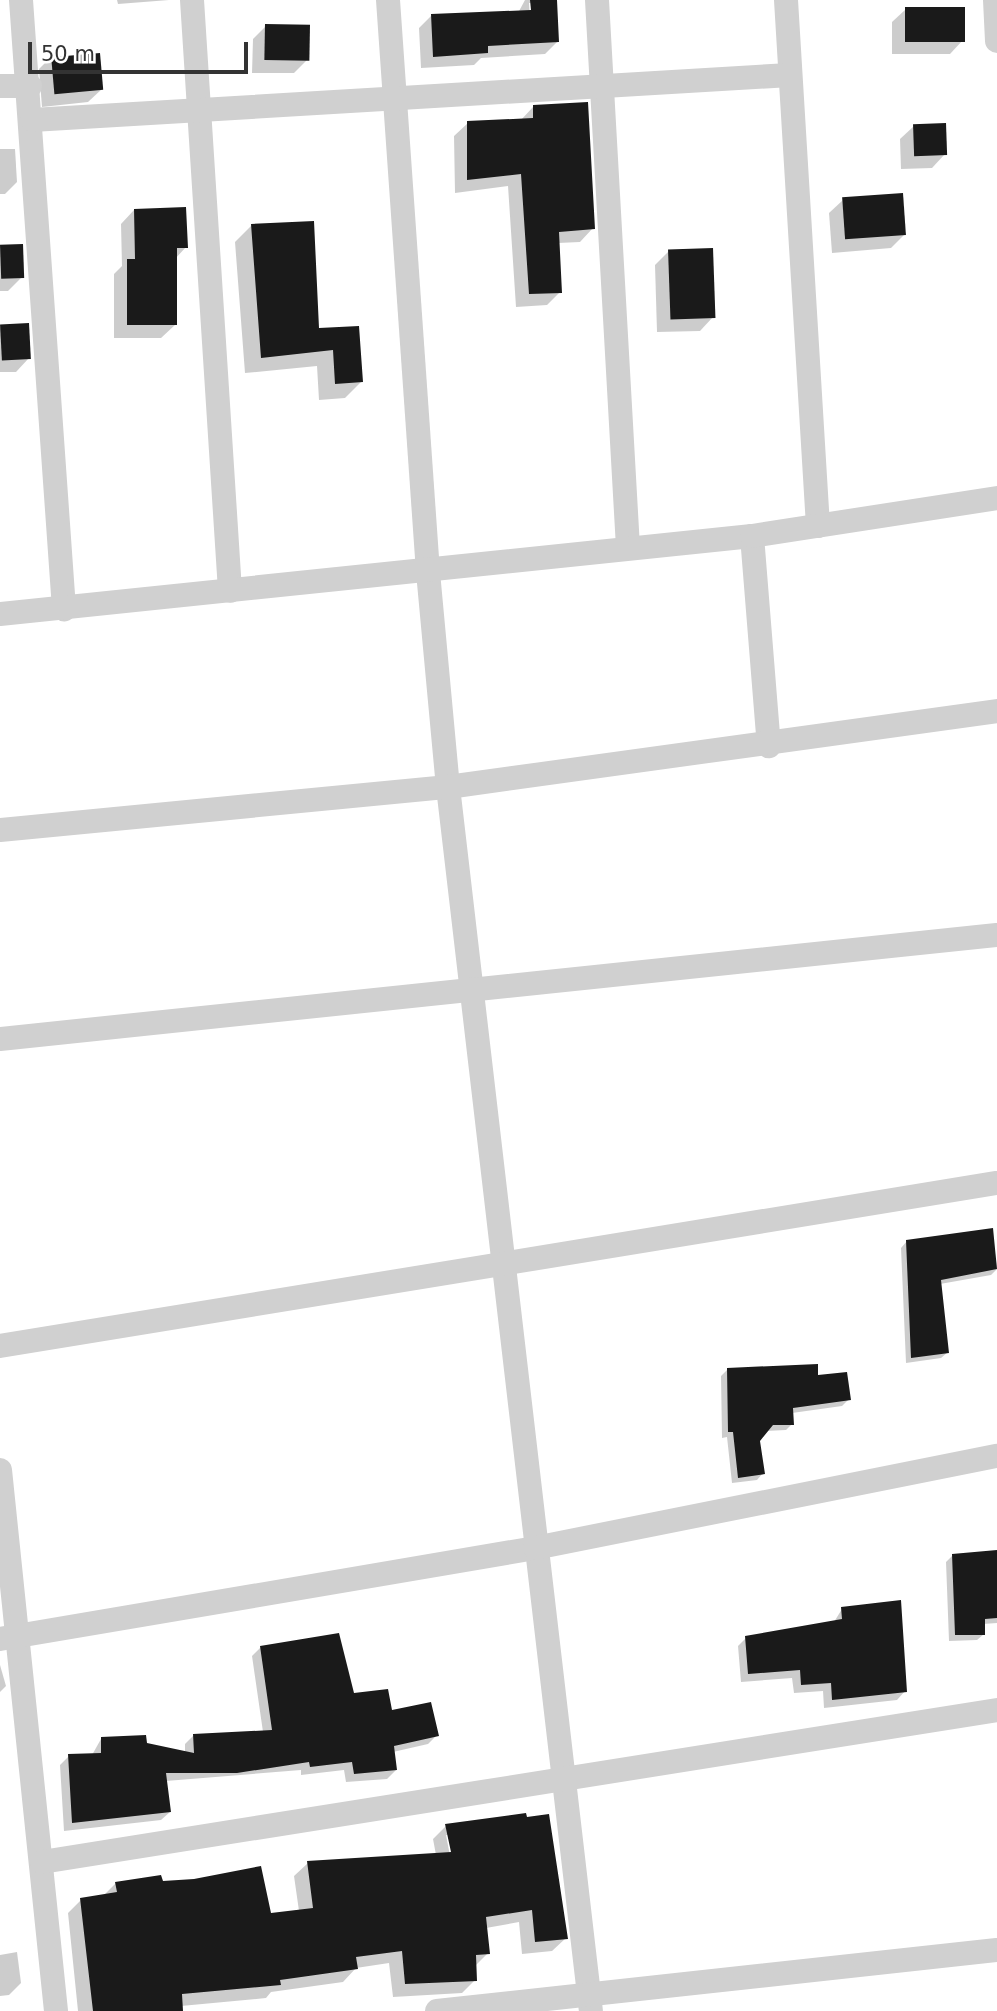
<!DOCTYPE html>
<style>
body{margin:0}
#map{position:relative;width:997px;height:2011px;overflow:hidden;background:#fff;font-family:"DejaVu Sans",sans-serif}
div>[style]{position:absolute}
.shadow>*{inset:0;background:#0003}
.building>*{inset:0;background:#1a1a1a;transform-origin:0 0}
.minor>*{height:24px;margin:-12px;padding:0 12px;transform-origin:12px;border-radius:12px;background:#d0d0d0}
span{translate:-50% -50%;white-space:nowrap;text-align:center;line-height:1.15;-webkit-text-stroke:7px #fff;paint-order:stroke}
.scale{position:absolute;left:28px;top:42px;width:220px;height:32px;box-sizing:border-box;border:4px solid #333;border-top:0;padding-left:9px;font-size:21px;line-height:24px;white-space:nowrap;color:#333;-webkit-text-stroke:5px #fff;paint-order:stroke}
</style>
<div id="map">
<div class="shadow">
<div style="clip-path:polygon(117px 0,169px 0,118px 4px)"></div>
<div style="clip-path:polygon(evenodd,525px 0,555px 0,558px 41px,545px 54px,481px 58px,474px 65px,421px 68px,419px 28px,431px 16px,518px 13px,525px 0,529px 3px,532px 3px,530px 19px,529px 3px)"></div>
<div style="clip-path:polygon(906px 9px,963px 40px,950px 54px,892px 54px,892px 22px)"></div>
<div style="clip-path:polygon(266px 26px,307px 60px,294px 73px,252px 73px,253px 39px)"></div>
<div style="clip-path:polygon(52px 56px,102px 89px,88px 102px,42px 107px,39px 69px)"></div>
<div style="clip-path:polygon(533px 107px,593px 228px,580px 242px,558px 243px,560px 292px,547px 305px,516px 307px,508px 186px,455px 193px,454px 136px,468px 123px,520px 121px)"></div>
<div style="clip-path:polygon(914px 126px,945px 154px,932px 168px,901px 169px,900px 139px)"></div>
<div style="clip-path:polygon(0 149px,15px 149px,17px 182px,5px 194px,0 194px)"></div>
<div style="clip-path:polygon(843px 200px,905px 234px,891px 248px,832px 253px,829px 213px)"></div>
<div style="clip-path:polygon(134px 210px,186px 247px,175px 259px,175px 325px,161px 338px,114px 338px,114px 274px,122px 266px,121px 224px)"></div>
<div style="clip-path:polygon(252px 225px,317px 330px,361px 382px,345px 398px,319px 400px,317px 366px,245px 373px,235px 242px)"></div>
<div style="clip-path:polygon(0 246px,22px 277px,8px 291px,0 291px)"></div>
<div style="clip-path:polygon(669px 251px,713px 317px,700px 331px,657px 332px,655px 265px)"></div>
<div style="clip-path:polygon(0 326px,29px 358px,16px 372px,0 372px)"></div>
<div style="clip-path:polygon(992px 1230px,997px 1269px,991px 1275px,940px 1284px,948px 1352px,941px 1358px,906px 1363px,901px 1248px,907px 1241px)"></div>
<div style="clip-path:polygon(727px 1370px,816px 1377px,849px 1399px,842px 1406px,792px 1413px,792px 1424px,786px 1430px,766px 1431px,758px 1440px,763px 1473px,757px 1480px,732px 1483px,727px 1437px,722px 1438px,721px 1376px)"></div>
<div style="clip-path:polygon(997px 1552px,997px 1623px,983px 1624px,984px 1634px,977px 1640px,949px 1641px,946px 1562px,953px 1555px)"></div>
<div style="clip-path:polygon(842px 1609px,905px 1691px,897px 1700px,824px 1708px,823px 1691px,794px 1693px,792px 1678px,741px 1682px,738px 1646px,746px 1638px,834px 1622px)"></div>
<div style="clip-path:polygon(261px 1647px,437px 1735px,428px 1744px,393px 1752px,396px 1770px,387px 1779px,346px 1782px,344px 1770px,301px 1775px,301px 1770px,166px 1781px,170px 1812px,161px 1820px,64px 1831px,60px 1765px,69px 1756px,92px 1755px,101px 1739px,185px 1753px,185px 1744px,193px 1736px,263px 1732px,252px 1656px)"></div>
<div style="clip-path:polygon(0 1665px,6px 1686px,0 1692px)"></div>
<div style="clip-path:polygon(evenodd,446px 1826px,566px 1938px,552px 1951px,522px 1954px,519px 1922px,486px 1928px,488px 1953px,475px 1966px,475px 1980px,462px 1993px,393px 1997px,389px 1963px,356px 1968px,343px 1982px,271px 1992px,266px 1998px,181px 2006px,181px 2011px,78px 2011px,68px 1913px,81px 1900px,103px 1896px,116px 1883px,161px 1883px,269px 1915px,299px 1911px,294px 1876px,308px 1863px,436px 1855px,433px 1839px,446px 1826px,446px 1835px,449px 1835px,454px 1860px,451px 1861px,446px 1835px)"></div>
<div style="clip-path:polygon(17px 1952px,21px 1983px,9px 1995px,0 1996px,0 1955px)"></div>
</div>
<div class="building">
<div style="clip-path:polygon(530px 0,557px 0,559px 42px,488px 46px,488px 53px,433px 57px,431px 14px,531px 10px)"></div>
<div style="left:905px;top:7px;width:60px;height:35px"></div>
<div style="left:265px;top:24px;width:45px;height:36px;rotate:1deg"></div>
<div style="left:100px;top:53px;width:37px;height:49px;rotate:85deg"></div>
<div style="clip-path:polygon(588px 102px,595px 229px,559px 232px,562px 293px,529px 294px,521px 174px,467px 180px,467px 121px,533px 118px,533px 105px)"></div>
<div style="left:946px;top:123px;width:32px;height:33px;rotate:88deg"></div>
<div style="left:903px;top:193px;width:42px;height:61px;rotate:86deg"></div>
<div style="clip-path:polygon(186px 207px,188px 248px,177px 248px,177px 325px,127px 325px,127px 259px,135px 259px,134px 209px)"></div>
<div style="clip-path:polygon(314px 221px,319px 328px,359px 326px,363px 382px,335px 384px,333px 350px,261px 358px,251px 224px)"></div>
<div style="left:23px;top:244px;width:34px;height:23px;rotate:88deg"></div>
<div style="left:713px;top:248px;width:70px;height:45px;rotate:88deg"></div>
<div style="left:29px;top:323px;width:36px;height:29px;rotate:87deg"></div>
<div style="clip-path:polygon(993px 1228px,997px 1269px,941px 1280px,949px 1353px,911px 1358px,906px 1240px)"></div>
<div style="clip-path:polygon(818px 1364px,818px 1375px,847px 1372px,851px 1400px,793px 1408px,794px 1425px,773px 1425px,760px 1441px,765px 1474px,738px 1478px,733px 1432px,728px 1432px,727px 1368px)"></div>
<div style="clip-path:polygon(997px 1550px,997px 1618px,985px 1619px,985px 1635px,955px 1635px,952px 1554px)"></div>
<div style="clip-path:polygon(901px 1600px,907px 1692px,832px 1700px,831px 1683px,801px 1685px,800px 1670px,748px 1674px,745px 1636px,842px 1619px,841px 1607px)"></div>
<div style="clip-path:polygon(339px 1633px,354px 1693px,388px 1689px,392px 1710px,431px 1702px,439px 1736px,394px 1746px,397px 1770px,354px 1774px,352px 1762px,310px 1767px,309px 1762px,237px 1773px,166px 1773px,171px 1812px,72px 1823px,68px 1754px,101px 1753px,101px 1737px,146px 1735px,147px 1743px,194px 1753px,193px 1734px,272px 1730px,260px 1646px)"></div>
<div style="clip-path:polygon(526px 1813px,527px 1817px,549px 1814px,568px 1939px,535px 1942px,532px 1910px,486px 1917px,490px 1954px,476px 1955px,477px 1981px,405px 1984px,402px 1951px,356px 1957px,358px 1969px,280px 1980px,281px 1985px,182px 1994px,183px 2011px,93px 2011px,80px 1898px,117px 1892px,115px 1882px,161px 1875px,163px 1881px,194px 1879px,261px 1866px,271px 1913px,313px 1908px,307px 1861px,451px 1852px,445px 1824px)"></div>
</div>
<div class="minor">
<div style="left:21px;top:0;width:611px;rotate:85.96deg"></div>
<div style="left:192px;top:0;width:592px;rotate:86.32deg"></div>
<div style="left:388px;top:0;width:573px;rotate:86deg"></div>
<div style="left:428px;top:572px;width:216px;rotate:84.7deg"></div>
<div style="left:448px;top:787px;width:1232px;rotate:83.34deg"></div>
<div style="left:597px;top:0;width:548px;rotate:86.76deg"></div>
<div style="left:786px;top:0;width:527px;rotate:86.52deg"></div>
<div style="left:995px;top:0;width:41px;rotate:87.2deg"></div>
<div style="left:0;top:86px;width:30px"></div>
<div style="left:32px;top:120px;width:759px;rotate:-3.4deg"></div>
<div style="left:752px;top:536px;width:211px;rotate:85.4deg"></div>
<div style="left:0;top:614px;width:756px;rotate:-5.92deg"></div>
<div style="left:752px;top:536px;width:248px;rotate:-8.8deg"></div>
<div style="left:0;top:830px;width:450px;rotate:-5.5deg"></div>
<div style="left:448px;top:787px;width:554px;rotate:-7.88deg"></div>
<div style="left:0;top:1039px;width:1002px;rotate:-5.96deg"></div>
<div style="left:0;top:1346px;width:1010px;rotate:-9.29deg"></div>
<div style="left:0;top:1470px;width:544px;rotate:84.09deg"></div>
<div style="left:0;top:1639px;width:543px;rotate:-9.65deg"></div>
<div style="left:535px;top:1548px;width:471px;rotate:-11.3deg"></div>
<div style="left:42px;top:1862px;width:967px;rotate:-9.04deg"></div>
<div style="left:437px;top:2011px;width:563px;rotate:-6.22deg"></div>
</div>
<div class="scale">50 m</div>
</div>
